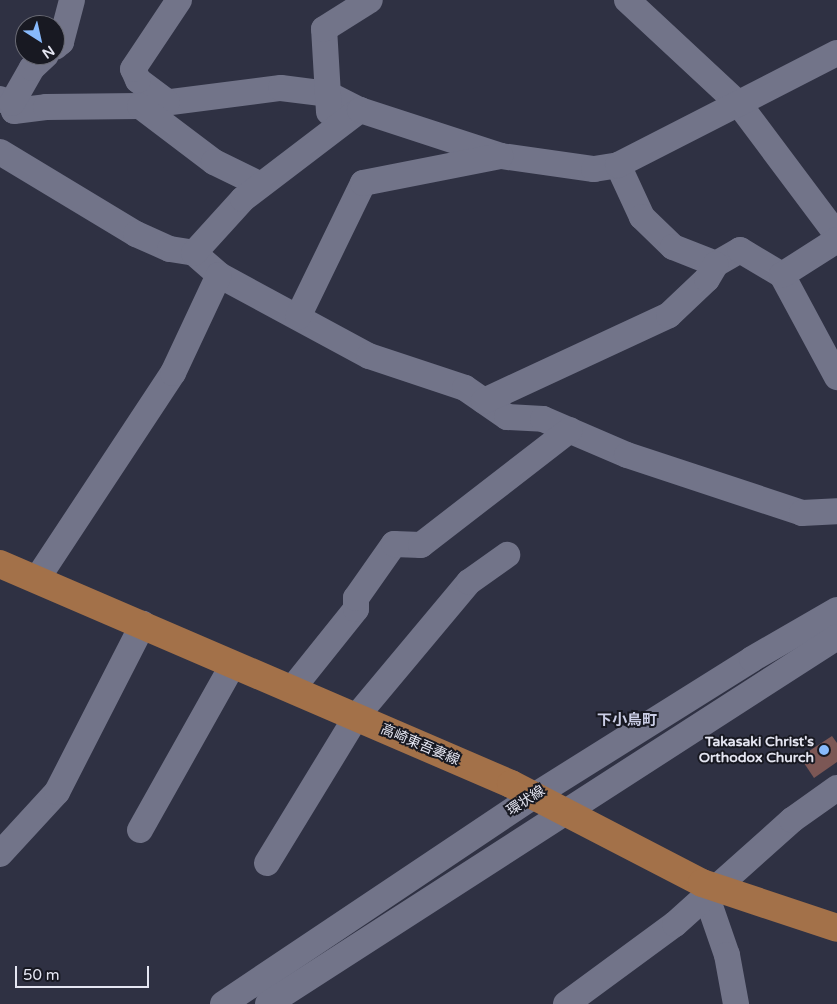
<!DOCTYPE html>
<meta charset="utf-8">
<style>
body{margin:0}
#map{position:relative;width:837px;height:1004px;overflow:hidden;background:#2f3143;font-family:"Varela Round","Noto Sans JP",sans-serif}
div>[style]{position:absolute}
.building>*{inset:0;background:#7c5755}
.minor>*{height:26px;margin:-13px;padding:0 13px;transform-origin:13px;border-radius:13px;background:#727489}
.major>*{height:28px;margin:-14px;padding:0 14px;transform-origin:14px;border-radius:14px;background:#a37149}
.dots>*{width:14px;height:14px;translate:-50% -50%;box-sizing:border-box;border:2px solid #181922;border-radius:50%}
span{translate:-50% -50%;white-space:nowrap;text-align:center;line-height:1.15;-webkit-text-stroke:4px #181922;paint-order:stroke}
.poi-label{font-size:14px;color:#e5e6f2;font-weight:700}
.right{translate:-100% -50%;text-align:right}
.street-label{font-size:14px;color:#e5e6f2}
.neighbourhood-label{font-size:15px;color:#cbcee6;font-weight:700}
.north{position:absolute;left:15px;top:15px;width:50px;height:50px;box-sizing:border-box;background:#181922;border:1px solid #6a6b75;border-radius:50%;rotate:145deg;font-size:14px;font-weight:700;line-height:20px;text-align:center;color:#e5e6f2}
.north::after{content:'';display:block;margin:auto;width:18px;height:22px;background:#88bafc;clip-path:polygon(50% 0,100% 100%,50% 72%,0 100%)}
.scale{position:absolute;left:15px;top:966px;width:134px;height:22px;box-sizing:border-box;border:2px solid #e5e6f2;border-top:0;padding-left:6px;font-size:15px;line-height:18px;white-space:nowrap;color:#e5e6f2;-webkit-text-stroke:4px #181922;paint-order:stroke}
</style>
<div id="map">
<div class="building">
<div style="clip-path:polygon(832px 736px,837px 743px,837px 762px,814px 778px,800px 757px)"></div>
</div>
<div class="minor">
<div style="left:627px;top:0;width:153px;rotate:42.9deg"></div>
<div style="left:739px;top:104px;width:164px;rotate:53.2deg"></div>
<div style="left:55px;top:47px;width:8px;rotate:-40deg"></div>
<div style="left:61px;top:42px;width:43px;rotate:-75.3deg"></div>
<div style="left:0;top:99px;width:13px;rotate:18deg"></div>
<div style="left:12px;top:103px;width:8px;rotate:76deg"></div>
<div style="left:14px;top:111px;width:32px;rotate:-7deg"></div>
<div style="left:46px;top:107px;width:94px;rotate:-0.6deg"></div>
<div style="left:140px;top:106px;width:142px;rotate:-7.3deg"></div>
<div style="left:281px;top:88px;width:47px;rotate:7.3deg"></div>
<div style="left:328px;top:94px;width:36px;rotate:27deg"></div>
<div style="left:167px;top:102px;width:36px;rotate:-143deg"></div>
<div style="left:138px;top:80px;width:12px;rotate:-114deg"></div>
<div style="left:133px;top:69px;width:83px;rotate:-56.3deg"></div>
<div style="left:12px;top:103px;width:40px;rotate:-60.3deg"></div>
<div style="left:32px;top:68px;width:19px;rotate:-43deg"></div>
<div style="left:140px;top:106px;width:93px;rotate:37.1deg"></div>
<div style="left:214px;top:162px;width:52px;rotate:26.1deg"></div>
<div style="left:329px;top:112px;width:83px;rotate:-93.4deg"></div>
<div style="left:324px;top:29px;width:54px;rotate:-32.2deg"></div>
<div style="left:0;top:152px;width:159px;rotate:31.1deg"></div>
<div style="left:136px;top:234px;width:37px;rotate:24deg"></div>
<div style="left:170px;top:249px;width:24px;rotate:9deg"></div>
<div style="left:194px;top:253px;width:33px;rotate:41deg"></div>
<div style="left:219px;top:275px;width:170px;rotate:28.4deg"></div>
<div style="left:369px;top:356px;width:101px;rotate:18.4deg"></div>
<div style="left:465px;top:388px;width:51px;rotate:34.6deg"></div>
<div style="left:507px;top:417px;width:36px;rotate:3deg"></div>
<div style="left:543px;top:419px;width:91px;rotate:23.2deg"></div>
<div style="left:627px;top:455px;width:184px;rotate:18.3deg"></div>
<div style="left:802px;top:513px;width:35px;rotate:-3deg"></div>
<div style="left:618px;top:165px;width:57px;rotate:65.2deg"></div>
<div style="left:642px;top:217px;width:43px;rotate:44.1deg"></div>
<div style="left:673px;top:247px;width:46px;rotate:21.6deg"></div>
<div style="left:716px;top:264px;width:28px;rotate:-30deg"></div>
<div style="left:740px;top:250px;width:49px;rotate:30.8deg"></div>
<div style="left:782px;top:275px;width:116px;rotate:61.7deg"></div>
<div style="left:194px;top:253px;width:73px;rotate:-47.8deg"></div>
<div style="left:243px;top:199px;width:147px;rotate:-37.3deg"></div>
<div style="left:360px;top:110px;width:148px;rotate:18.1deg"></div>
<div style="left:501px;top:156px;width:94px;rotate:8deg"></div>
<div style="left:594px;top:169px;width:24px;rotate:-9deg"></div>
<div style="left:618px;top:165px;width:246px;rotate:-27.1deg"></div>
<div style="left:782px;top:275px;width:65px;rotate:-32.5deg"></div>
<div style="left:298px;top:317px;width:149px;rotate:-64.1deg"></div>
<div style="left:363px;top:183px;width:140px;rotate:-11.1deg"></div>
<div style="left:484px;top:401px;width:204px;rotate:-24.9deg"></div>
<div style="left:669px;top:315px;width:52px;rotate:-43.5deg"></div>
<div style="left:707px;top:279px;width:17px;rotate:-59deg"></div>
<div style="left:37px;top:579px;width:247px;rotate:-56.6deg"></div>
<div style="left:173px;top:373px;width:108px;rotate:-64.9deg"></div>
<div style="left:292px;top:689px;width:102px;rotate:-51.3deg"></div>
<div style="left:356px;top:609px;width:11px;rotate:-90deg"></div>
<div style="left:356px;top:598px;width:66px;rotate:-54.9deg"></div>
<div style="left:394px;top:544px;width:27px;rotate:2deg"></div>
<div style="left:421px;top:545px;width:188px;rotate:-37.7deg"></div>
<div style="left:140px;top:830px;width:190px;rotate:-60.7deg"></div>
<div style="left:0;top:854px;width:84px;rotate:-47.4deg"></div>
<div style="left:57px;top:792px;width:189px;rotate:-62.9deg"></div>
<div style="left:267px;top:863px;width:171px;rotate:-58.6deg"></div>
<div style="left:356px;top:717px;width:176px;rotate:-50.1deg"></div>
<div style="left:469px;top:582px;width:47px;rotate:-35.4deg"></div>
<div style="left:702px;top:883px;width:76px;rotate:70.9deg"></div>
<div style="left:727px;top:955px;width:50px;rotate:79.6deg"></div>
<div style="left:716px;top:888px;width:102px;rotate:-41.8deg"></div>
<div style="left:792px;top:820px;width:55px;rotate:-35.4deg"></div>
<div style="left:223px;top:1004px;width:374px;rotate:-33.8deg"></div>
<div style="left:534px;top:796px;width:257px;rotate:-32.1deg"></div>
<div style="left:752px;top:659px;width:98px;rotate:-30deg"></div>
<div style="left:268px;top:1004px;width:677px;rotate:-32.82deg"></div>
<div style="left:566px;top:1004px;width:135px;rotate:-36.3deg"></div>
<div style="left:675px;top:924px;width:40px;rotate:-42deg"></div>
</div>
<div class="major">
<div style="left:0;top:564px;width:556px;rotate:23.29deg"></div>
<div style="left:511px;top:784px;width:215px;rotate:27.4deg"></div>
<div style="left:702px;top:883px;width:142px;rotate:18.4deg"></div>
</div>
<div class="dots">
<div style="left:824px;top:750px;background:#88bafc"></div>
</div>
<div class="poi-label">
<span class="right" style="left:814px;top:750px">Takasaki Christ's<br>Orthodox Church</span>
</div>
<div class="street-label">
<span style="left:420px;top:745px;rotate:23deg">高崎東吾妻線</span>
<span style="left:526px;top:801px;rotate:-33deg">環状線</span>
</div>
<div class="neighbourhood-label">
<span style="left:627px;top:721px">下小鳥町</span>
</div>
<div class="north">N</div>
<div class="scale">50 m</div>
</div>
